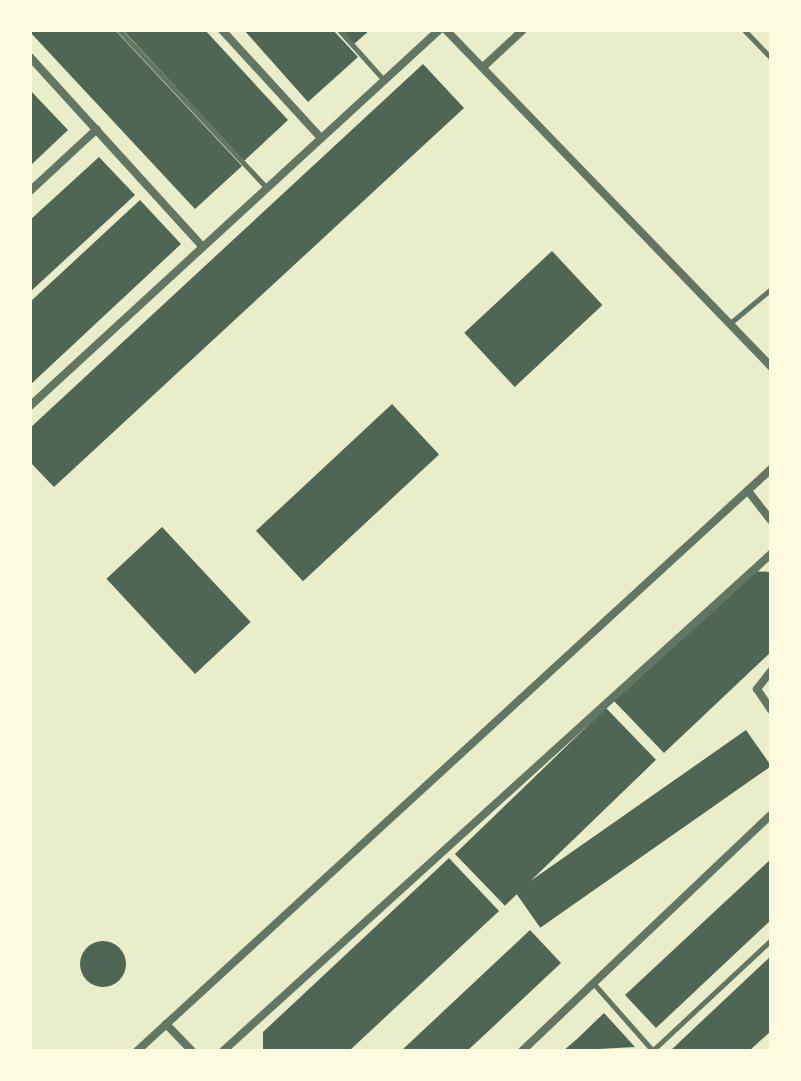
<!DOCTYPE html>
<style>
body{margin:0}
#map{position:relative;width:801px;height:1081px;overflow:hidden;background:#e9edc9;font-family:Inter,sans-serif}
div>[style]{position:absolute}
.building>*{inset:0;background:#4f6655;transform-origin:0 0}
.round{border-radius:50%}
.service>*{height:5px;margin:-2.5px;padding:0 2.5px;transform-origin:2.5px;border-radius:2.5px;background:#617663}
.minor>*{height:8px;margin:-4px;padding:0 4px;transform-origin:4px;border-radius:4px;background:#617663}
span{translate:-50% -50%;white-space:nowrap;text-align:center;line-height:1.15;-webkit-text-stroke:6px #fefae0;paint-order:stroke}
.frame{position:absolute;inset:0;border:32px solid #fefae0;pointer-events:none}
</style>
<div id="map">
<div class="building">
<div style="clip-path:polygon(115px 30px,242px 166px,195px 209px,30px 32px)"></div>
<div style="clip-path:polygon(123px 30px,205px 30px,288px 120px,244px 161px)"></div>
<div style="clip-path:polygon(244px 30px,333px 30px,358px 57px,308px 102px)"></div>
<div style="clip-path:polygon(341px 30px,370px 30px,354px 44px)"></div>
<div style="clip-path:polygon(423px 64px,464px 108px,54px 487px,30px 462px,30px 428px)"></div>
<div style="clip-path:polygon(30px 90px,68px 130px,30px 166px)"></div>
<div style="clip-path:polygon(99px 157px,135px 195px,30px 292px,30px 220px)"></div>
<div style="clip-path:polygon(140px 200px,181px 244px,30px 385px,30px 302px)"></div>
<div style="left:552px;top:251px;width:74px;height:120px;rotate:47deg"></div>
<div style="left:392px;top:404px;width:69px;height:186px;rotate:47deg"></div>
<div style="left:162px;top:527px;width:130px;height:76px;rotate:47deg"></div>
<div style="clip-path:polygon(752px 571px,771px 572px,771px 652px,664px 753px,614px 701px)"></div>
<div style="left:606px;top:708px;width:72px;height:210px;rotate:46deg"></div>
<div style="left:746px;top:730px;width:44px;height:282px;rotate:55deg"></div>
<div style="clip-path:polygon(449px 858px,499px 911px,349px 1051px,263px 1051px,263px 1032px)"></div>
<div style="clip-path:polygon(771px 859px,771px 920px,656px 1028px,625px 995px)"></div>
<div style="clip-path:polygon(530px 930px,561px 963px,480px 1039px,467px 1051px,401px 1051px)"></div>
<div class="round" style="left:80px;top:941px;width:46px;height:46px"></div>
<div style="clip-path:polygon(771px 956px,771px 1031px,749px 1051px,670px 1051px)"></div>
<div style="clip-path:polygon(604px 1013px,635px 1047px,563px 1051px,577px 1039px)"></div>
</div>
<div class="service">
<div style="left:119px;top:30px;width:214px;rotate:46.9deg"></div>
<div style="left:339px;top:30px;width:64px;rotate:48.1deg"></div>
<div style="left:745px;top:31px;width:37px;rotate:46deg"></div>
<div style="left:729px;top:324px;width:55px;rotate:-39.8deg"></div>
<div style="left:594px;top:984px;width:89px;rotate:48.6deg"></div>
<div style="left:652px;top:1051px;width:163px;rotate:-43deg"></div>
</div>
<div class="minor">
<div style="left:222px;top:30px;width:145px;rotate:47.5deg"></div>
<div style="left:446px;top:30px;width:468px;rotate:46deg"></div>
<div style="left:30px;top:57px;width:254px;rotate:47.7deg"></div>
<div style="left:483px;top:67px;width:54px;rotate:-42.8deg"></div>
<div style="left:30px;top:191px;width:91px;rotate:-42.8deg"></div>
<div style="left:30px;top:406px;width:556px;rotate:-42.59deg"></div>
<div style="left:748px;top:491px;width:37px;rotate:52deg"></div>
<div style="left:771px;top:671px;width:23px;rotate:128deg"></div>
<div style="left:757px;top:689px;width:25px;rotate:56deg"></div>
<div style="left:166px;top:1024px;width:37px;rotate:46deg"></div>
<div style="left:137px;top:1051px;width:861px;rotate:-42.55deg"></div>
<div style="left:223px;top:1051px;width:740px;rotate:-42.21deg"></div>
<div style="left:522px;top:1051px;width:343px;rotate:-43.5deg"></div>
</div>
<div class="frame"></div>
</div>
